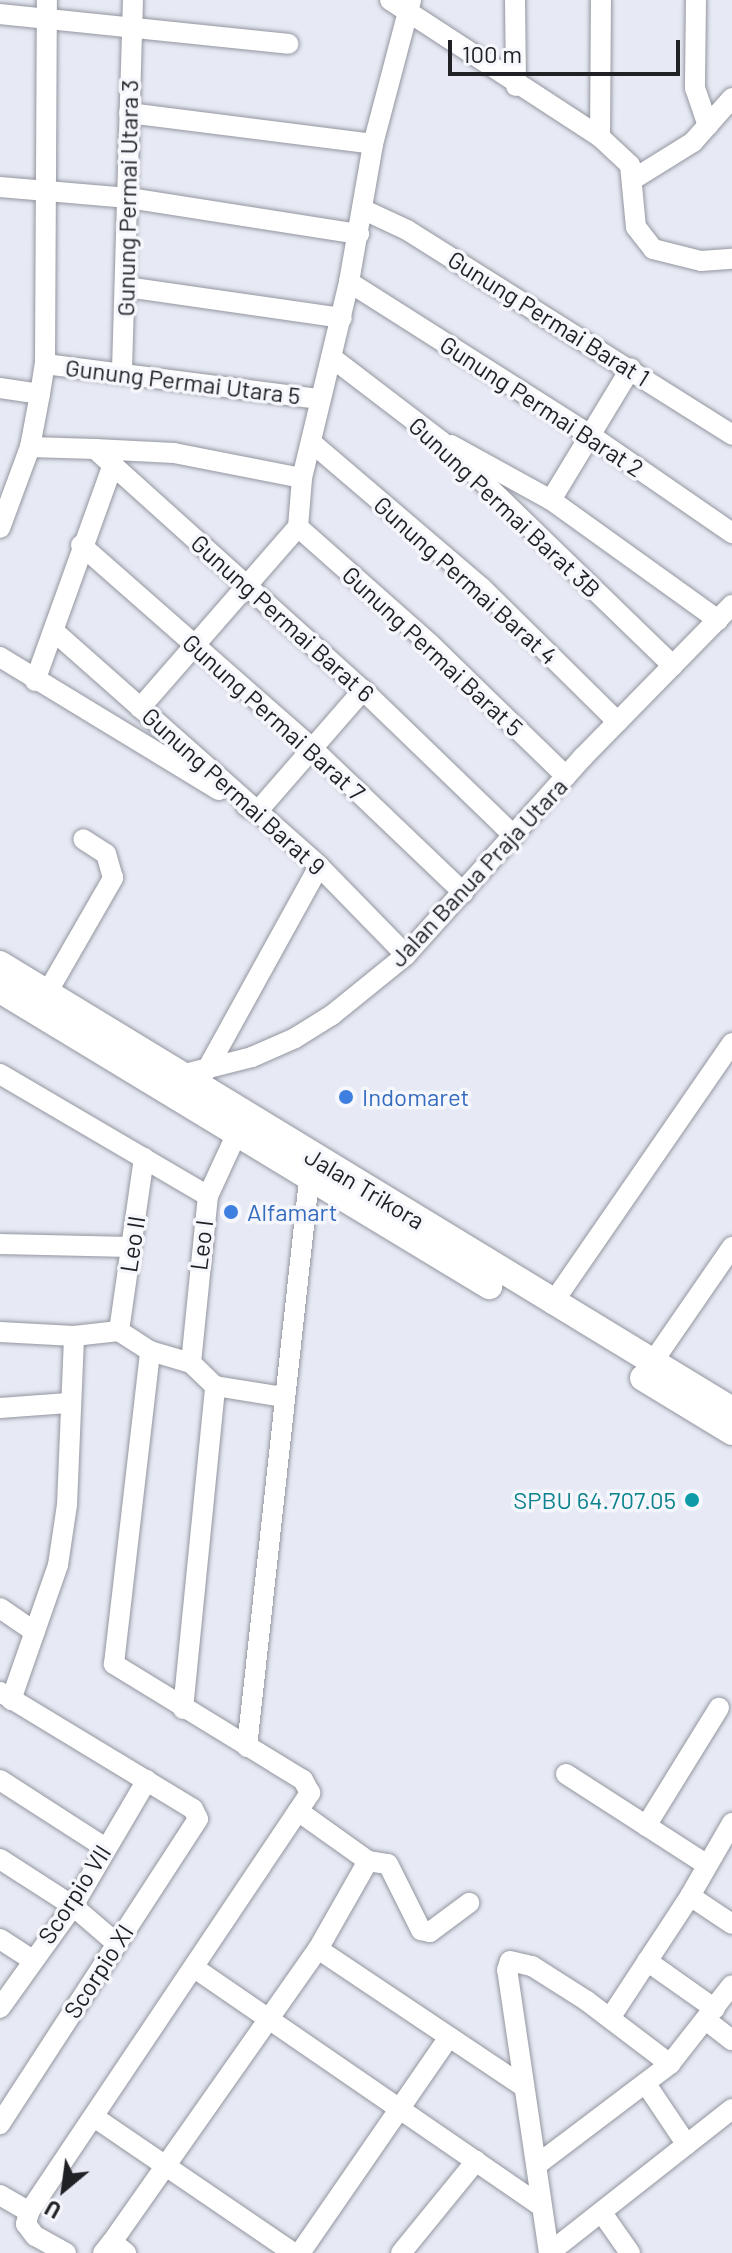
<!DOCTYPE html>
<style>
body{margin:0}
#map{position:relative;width:732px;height:2253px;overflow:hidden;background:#e7eaf4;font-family:Barlow,sans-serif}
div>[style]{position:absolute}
.roads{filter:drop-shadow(0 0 2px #93969f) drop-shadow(0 0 2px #93969f)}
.minor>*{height:20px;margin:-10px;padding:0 10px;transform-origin:10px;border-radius:10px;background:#fff}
.major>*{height:26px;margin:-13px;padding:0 13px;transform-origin:13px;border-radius:13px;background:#fff}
.dots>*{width:22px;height:22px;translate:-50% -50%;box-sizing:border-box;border:4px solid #f6f7fd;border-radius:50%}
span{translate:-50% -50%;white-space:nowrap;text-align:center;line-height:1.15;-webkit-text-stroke:7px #f6f7fd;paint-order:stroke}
.street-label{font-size:24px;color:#202125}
.shop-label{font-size:24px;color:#366cbe}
.left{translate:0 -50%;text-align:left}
.culture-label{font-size:24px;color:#0d838f}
.right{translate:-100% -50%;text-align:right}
.north{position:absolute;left:24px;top:2149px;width:80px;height:80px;-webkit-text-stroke:6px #f6f7fd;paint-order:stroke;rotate:209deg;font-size:22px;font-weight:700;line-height:32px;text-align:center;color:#202125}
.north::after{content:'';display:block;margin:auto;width:28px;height:36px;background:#202125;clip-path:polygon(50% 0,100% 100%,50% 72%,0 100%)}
.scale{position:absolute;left:448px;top:40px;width:232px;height:36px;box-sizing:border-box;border:4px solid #202125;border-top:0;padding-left:10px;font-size:24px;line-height:28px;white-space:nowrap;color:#202125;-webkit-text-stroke:6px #f6f7fd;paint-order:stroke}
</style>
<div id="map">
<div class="roads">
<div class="minor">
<div style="left:390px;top:0;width:251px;rotate:33.1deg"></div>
<div style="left:600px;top:137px;width:41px;rotate:43deg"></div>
<div style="left:630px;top:165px;width:62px;rotate:84.5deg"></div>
<div style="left:636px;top:227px;width:28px;rotate:52deg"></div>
<div style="left:653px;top:249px;width:49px;rotate:14deg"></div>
<div style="left:701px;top:261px;width:31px;rotate:-4deg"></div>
<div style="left:515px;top:0;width:86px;rotate:89.3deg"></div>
<div style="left:696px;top:0;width:88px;rotate:90.7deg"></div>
<div style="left:695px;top:88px;width:40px;rotate:71.1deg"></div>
<div style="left:0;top:14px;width:290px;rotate:5.9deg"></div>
<div style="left:129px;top:113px;width:246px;rotate:7.2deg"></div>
<div style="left:600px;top:137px;width:137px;rotate:-89.6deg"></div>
<div style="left:632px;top:180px;width:72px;rotate:-31.9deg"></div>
<div style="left:693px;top:142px;width:59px;rotate:-48.4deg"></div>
<div style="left:0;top:187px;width:129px;rotate:4.9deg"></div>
<div style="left:129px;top:198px;width:233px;rotate:8.9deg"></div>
<div style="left:362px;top:209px;width:50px;rotate:25deg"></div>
<div style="left:407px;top:230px;width:384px;rotate:32.2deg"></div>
<div style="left:349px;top:282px;width:285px;rotate:32.4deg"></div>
<div style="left:590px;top:435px;width:173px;rotate:34.6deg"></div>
<div style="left:127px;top:287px;width:217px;rotate:8.2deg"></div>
<div style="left:331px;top:357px;width:138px;rotate:37.4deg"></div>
<div style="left:441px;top:441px;width:323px;rotate:44.1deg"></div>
<div style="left:45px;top:364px;width:277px;rotate:7.3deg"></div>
<div style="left:122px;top:370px;width:370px;rotate:-88.3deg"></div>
<div style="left:0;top:388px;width:40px;rotate:8.5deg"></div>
<div style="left:40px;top:394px;width:54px;rotate:100.7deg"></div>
<div style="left:30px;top:447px;width:86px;rotate:110.3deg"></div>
<div style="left:40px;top:394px;width:30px;rotate:-81deg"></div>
<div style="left:45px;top:364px;width:364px;rotate:-89.7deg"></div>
<div style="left:311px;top:442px;width:223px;rotate:40.5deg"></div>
<div style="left:481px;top:587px;width:192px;rotate:44.6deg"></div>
<div style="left:451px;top:445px;width:114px;rotate:28.8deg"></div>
<div style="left:551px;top:500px;width:206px;rotate:35.7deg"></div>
<div style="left:30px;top:447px;width:65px;rotate:1.8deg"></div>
<div style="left:95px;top:449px;width:360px;rotate:42deg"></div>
<div style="left:363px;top:690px;width:210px;rotate:44deg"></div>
<div style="left:95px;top:449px;width:79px;rotate:2.9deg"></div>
<div style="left:174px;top:453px;width:130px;rotate:11.1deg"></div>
<div style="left:551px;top:500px;width:154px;rotate:-58.8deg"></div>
<div style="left:298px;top:527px;width:175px;rotate:41.5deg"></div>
<div style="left:429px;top:643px;width:191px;rotate:44.2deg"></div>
<div style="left:81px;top:545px;width:306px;rotate:41.3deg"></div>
<div style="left:311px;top:747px;width:211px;rotate:43.7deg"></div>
<div style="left:56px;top:633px;width:351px;rotate:41.5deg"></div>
<div style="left:319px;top:866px;width:124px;rotate:45.7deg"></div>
<div style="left:0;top:657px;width:256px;rotate:31.3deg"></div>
<div style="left:35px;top:681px;width:231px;rotate:-70.2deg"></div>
<div style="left:140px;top:708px;width:240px;rotate:-48.9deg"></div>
<div style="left:298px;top:527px;width:49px;rotate:-85.3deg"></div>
<div style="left:302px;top:478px;width:202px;rotate:-76.5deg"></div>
<div style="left:349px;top:282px;width:140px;rotate:-80.1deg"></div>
<div style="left:373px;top:144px;width:149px;rotate:-75.2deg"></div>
<div style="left:246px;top:806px;width:13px;rotate:29deg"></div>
<div style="left:257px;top:812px;width:162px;rotate:-49deg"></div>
<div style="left:47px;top:993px;width:133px;rotate:-60.1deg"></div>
<div style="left:113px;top:878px;width:25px;rotate:-106deg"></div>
<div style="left:106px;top:854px;width:27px;rotate:-147deg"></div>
<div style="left:206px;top:1071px;width:234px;rotate:-61.1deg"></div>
<div style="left:0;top:1074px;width:241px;rotate:30.4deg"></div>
<div style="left:181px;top:1075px;width:73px;rotate:-14.2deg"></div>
<div style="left:252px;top:1057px;width:47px;rotate:-23.8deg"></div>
<div style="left:295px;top:1038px;width:44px;rotate:-31.9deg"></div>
<div style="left:332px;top:1015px;width:95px;rotate:-39deg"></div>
<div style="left:406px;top:955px;width:266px;rotate:-48.2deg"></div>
<div style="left:583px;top:757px;width:213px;rotate:-45.6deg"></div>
<div style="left:0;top:1244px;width:131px;rotate:1.3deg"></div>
<div style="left:552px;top:1304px;width:317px;rotate:-55.4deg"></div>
<div style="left:119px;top:1331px;width:175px;rotate:-81.8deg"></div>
<div style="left:0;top:1332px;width:74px;rotate:3.1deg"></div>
<div style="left:74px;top:1336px;width:45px;rotate:-6.3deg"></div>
<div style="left:119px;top:1331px;width:37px;rotate:33deg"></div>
<div style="left:150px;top:1351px;width:43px;rotate:16.3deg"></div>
<div style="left:191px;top:1363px;width:33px;rotate:44deg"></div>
<div style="left:215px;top:1386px;width:70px;rotate:9.1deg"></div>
<div style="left:191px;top:1363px;width:168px;rotate:-84.2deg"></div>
<div style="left:208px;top:1196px;width:69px;rotate:-65.3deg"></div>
<div style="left:652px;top:1363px;width:141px;rotate:-55.4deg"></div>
<div style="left:0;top:1408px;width:68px;rotate:-4.2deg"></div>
<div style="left:0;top:1608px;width:42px;rotate:34.4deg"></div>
<div style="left:0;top:1692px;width:226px;rotate:31.2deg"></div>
<div style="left:193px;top:1809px;width:11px;rotate:63deg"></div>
<div style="left:198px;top:1819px;width:364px;rotate:123deg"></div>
<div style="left:11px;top:1700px;width:143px;rotate:-70.8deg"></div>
<div style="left:58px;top:1565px;width:61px;rotate:-81.5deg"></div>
<div style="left:67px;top:1505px;width:169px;rotate:-87.6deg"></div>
<div style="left:183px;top:1709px;width:325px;rotate:-84.3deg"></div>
<div style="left:247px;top:1747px;width:570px;rotate:-83.76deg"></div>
<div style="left:566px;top:1774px;width:168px;rotate:32.8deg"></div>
<div style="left:0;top:1780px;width:124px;rotate:32.8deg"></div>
<div style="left:298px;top:1811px;width:86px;rotate:35.5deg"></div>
<div style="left:368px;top:1861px;width:20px;rotate:9deg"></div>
<div style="left:388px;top:1864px;width:74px;rotate:63.4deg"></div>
<div style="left:421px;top:1930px;width:9px;rotate:13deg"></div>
<div style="left:430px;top:1932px;width:49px;rotate:-36.6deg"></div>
<div style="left:732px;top:1823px;width:84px;rotate:119.9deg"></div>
<div style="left:690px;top:1896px;width:50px;rotate:33.7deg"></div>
<div style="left:646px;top:1826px;width:139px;rotate:-58.3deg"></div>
<div style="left:0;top:1859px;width:87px;rotate:32.8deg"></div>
<div style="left:73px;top:1906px;width:57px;rotate:40.7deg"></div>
<div style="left:0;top:1939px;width:38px;rotate:33deg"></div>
<div style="left:318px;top:1949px;width:247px;rotate:33.8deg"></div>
<div style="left:647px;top:1961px;width:83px;rotate:35.2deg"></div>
<div style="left:196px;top:1969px;width:415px;rotate:34.5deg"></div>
<div style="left:0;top:2008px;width:125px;rotate:-54.4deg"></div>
<div style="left:73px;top:1906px;width:146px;rotate:-59.6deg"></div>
<div style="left:610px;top:2018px;width:146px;rotate:-56.7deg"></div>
<div style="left:706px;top:2020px;width:33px;rotate:38deg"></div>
<div style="left:646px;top:2084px;width:73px;rotate:56.1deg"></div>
<div style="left:94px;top:2117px;width:241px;rotate:34.3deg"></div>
<div style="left:538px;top:2164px;width:166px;rotate:-37.1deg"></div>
<div style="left:670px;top:2064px;width:100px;rotate:-51.9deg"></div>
<div style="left:0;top:2195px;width:34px;rotate:30deg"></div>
<div style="left:602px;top:2213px;width:49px;rotate:55deg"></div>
<div style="left:112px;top:2242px;width:358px;rotate:-54.9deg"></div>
<div style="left:318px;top:1949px;width:101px;rotate:-60.4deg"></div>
<div style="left:66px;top:2253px;width:35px;rotate:-151deg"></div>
<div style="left:35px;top:2236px;width:15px;rotate:-127deg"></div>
<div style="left:26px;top:2224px;width:12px;rotate:-76deg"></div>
<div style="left:29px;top:2212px;width:505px;rotate:-56.15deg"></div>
<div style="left:310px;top:1793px;width:15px;rotate:-118deg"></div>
<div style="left:303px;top:1780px;width:222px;rotate:-148.5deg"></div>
<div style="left:114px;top:1664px;width:315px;rotate:-83.4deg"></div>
<div style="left:103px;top:2253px;width:14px;rotate:-51deg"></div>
<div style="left:112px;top:2242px;width:18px;rotate:38deg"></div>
<div style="left:300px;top:2253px;width:262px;rotate:-55.4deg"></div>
<div style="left:401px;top:2253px;width:119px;rotate:-50.8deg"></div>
<div style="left:549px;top:2253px;width:286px;rotate:-98.4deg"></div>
<div style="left:507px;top:1970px;width:9px;rotate:-72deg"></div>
<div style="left:510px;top:1961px;width:23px;rotate:13deg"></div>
<div style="left:532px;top:1966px;width:65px;rotate:32.5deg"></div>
<div style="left:587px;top:2001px;width:104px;rotate:37.2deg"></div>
<div style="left:549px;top:2253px;width:233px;rotate:-38.2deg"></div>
</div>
<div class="major">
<div style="left:0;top:964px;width:857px;rotate:31.35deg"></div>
<div style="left:0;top:990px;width:572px;rotate:31.19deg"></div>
<div style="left:643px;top:1378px;width:104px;rotate:31.2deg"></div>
</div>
</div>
<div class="dots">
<div style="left:346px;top:1097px;background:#3f7fe0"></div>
<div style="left:231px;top:1212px;background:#3f7fe0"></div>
<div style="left:692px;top:1500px;background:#0f9aa8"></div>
</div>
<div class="street-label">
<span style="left:127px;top:198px;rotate:-89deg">Gunung Permai Utara 3</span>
<span style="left:549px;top:318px;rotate:32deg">Gunung Permai Barat 1</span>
<span style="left:183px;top:381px;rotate:7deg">Gunung Permai Utara 5</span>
<span style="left:542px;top:406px;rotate:33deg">Gunung Permai Barat 2</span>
<span style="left:505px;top:507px;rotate:43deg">Gunung Permai Barat 3B</span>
<span style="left:466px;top:580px;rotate:42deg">Gunung Permai Barat 4</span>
<span style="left:283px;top:618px;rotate:42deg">Gunung Permai Barat 6</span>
<span style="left:433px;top:651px;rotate:43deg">Gunung Permai Barat 5</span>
<span style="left:274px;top:717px;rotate:42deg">Gunung Permai Barat 7</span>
<span style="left:234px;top:791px;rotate:42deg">Gunung Permai Barat 9</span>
<span style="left:478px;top:872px;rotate:-47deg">Jalan Banua Praja Utara</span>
<span style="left:365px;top:1188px;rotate:31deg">Jalan Trikora</span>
<span style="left:132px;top:1244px;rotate:-81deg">Leo II</span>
<span style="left:201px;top:1245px;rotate:-83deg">Leo I</span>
<span style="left:74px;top:1894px;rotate:-57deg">Scorpio VII</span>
<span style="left:98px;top:1971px;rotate:-57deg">Scorpio XI</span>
</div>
<div class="shop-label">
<span class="left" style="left:362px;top:1097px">Indomaret</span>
<span class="left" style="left:247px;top:1212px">Alfamart</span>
</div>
<div class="culture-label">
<span class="right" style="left:676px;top:1500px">SPBU 64.707.05</span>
</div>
<div class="north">U</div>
<div class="scale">100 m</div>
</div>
